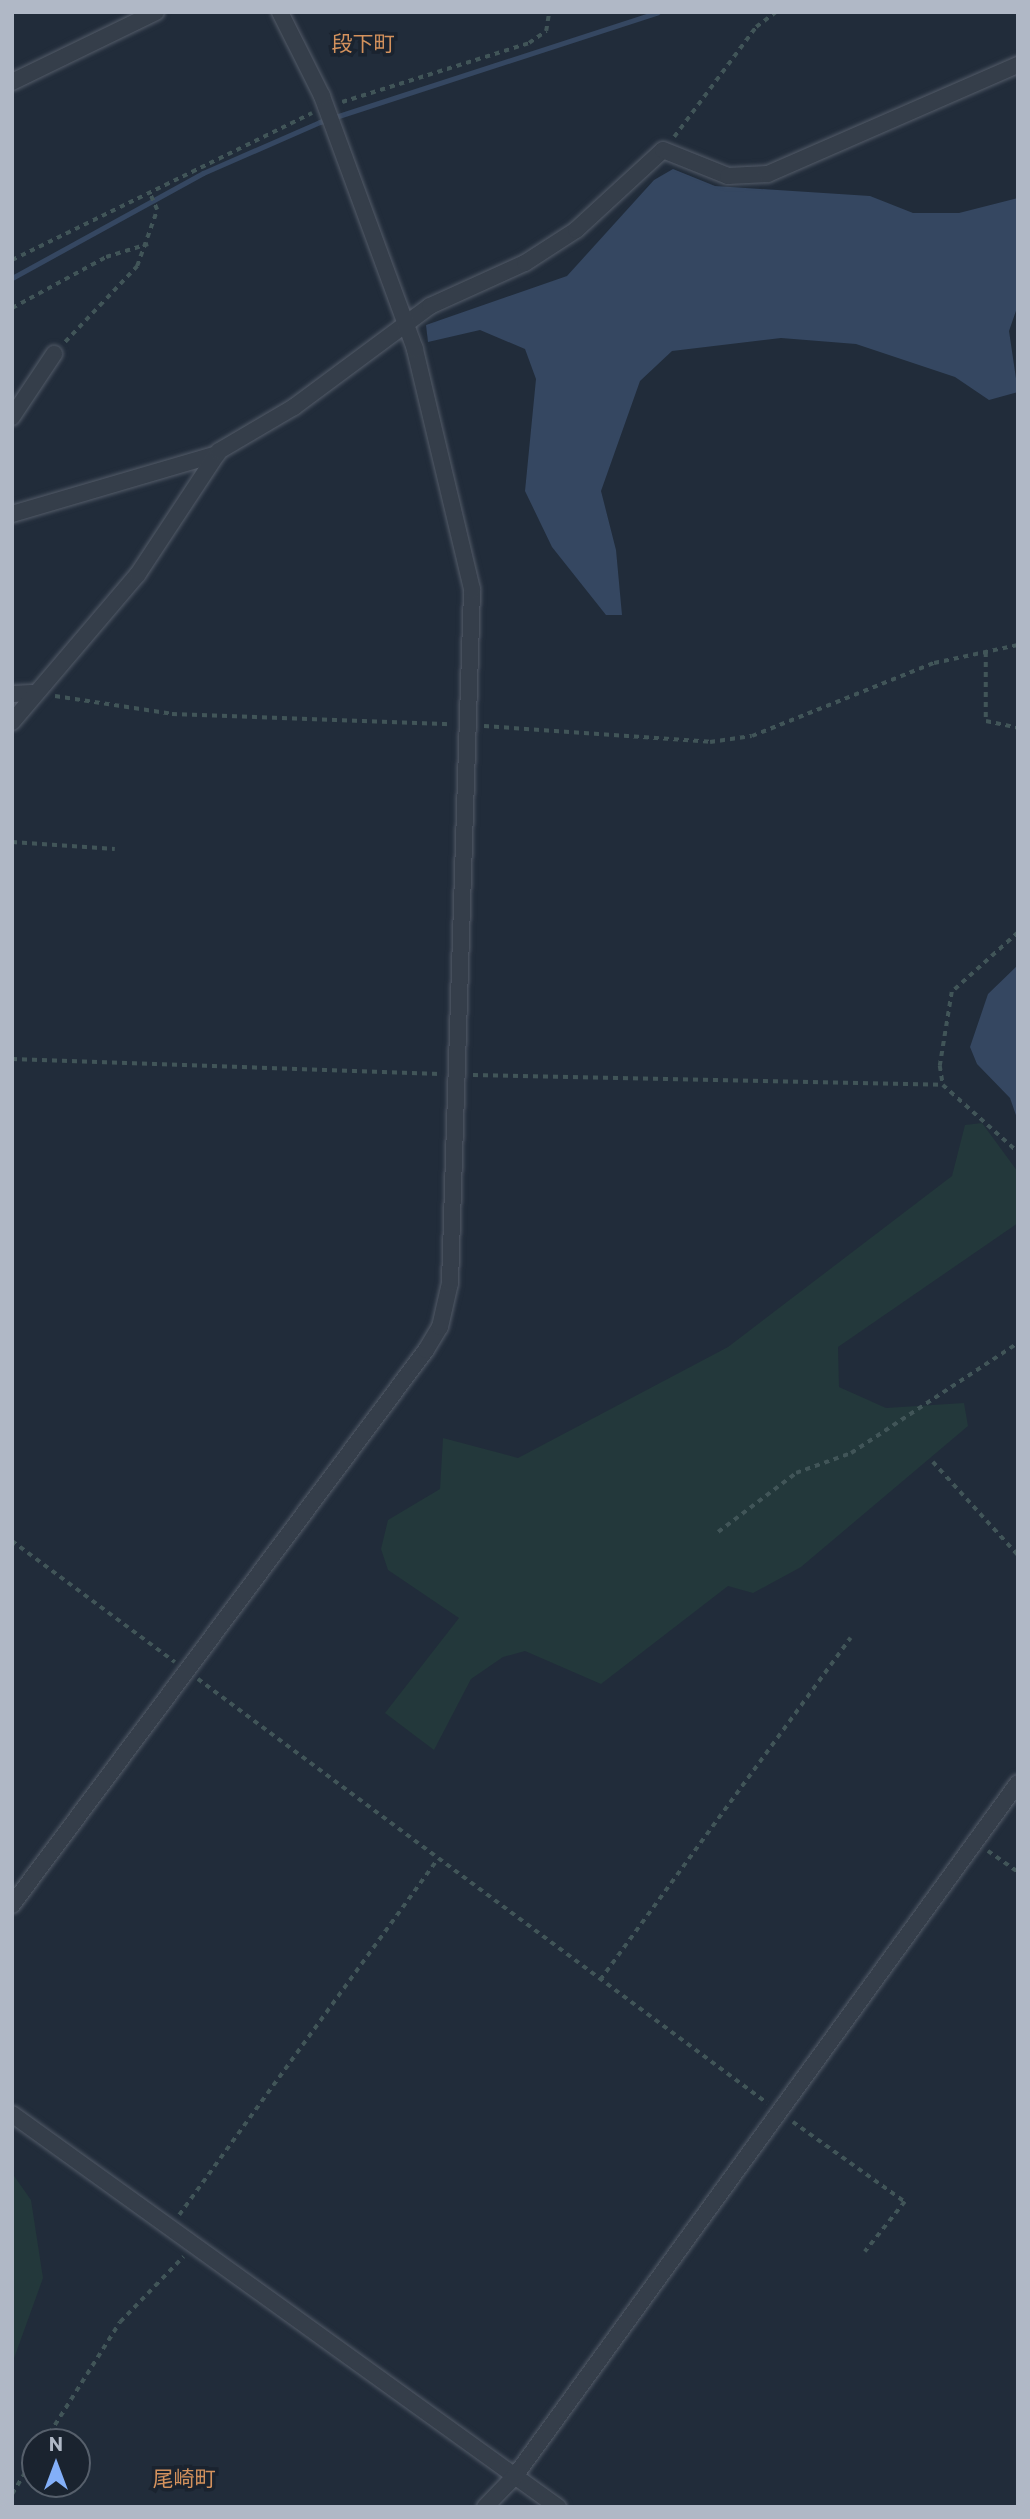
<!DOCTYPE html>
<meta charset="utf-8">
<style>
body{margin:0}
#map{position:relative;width:1030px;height:2519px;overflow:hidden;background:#212c3a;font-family:Commissioner,"Noto Sans JP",sans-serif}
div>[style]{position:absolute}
.green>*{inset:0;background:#23383b}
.water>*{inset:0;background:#354761}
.stream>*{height:5px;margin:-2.5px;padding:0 2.5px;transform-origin:2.5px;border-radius:2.5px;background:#354761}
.path>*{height:3.5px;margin-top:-1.75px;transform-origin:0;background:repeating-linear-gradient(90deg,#415558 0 5px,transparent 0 10px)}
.roads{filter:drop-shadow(0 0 2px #535b68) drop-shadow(0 0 2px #535b68)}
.minor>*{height:16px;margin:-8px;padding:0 8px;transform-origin:8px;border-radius:8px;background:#353e4a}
span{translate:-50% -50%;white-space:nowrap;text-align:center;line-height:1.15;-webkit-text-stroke:7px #1a232f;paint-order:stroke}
.quarter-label{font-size:21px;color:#d4925d}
.frame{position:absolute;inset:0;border:14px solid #b0b8c6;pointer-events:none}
.north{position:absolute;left:21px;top:2428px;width:70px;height:70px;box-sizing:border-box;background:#1a232f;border:2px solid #565f6b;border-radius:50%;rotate:0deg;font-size:19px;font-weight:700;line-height:28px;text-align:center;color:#b0b8c6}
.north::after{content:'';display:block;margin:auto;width:24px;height:32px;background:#83aff8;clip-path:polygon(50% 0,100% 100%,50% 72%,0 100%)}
</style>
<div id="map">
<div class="green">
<div style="clip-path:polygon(982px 1123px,1018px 1172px,1018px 1223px,838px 1347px,839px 1387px,886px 1408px,964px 1403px,968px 1426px,801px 1567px,753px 1593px,728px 1586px,601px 1684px,525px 1651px,503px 1657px,471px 1679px,434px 1750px,385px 1713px,459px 1618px,388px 1570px,381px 1549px,388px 1520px,440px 1489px,443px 1438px,518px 1458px,728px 1347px,952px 1176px,965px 1125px)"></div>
<div style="clip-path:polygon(12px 2173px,31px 2200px,43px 2278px,12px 2364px)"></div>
</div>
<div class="water">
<div style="clip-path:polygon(673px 169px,715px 186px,870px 196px,913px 213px,959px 213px,1018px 198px,1018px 305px,1009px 331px,1018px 392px,989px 400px,955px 377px,856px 344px,781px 338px,672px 351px,640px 381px,601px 491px,616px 550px,622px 615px,606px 615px,552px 547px,525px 491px,536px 379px,525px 349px,480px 330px,428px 342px,426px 325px,567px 276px,654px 180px)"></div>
<div style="clip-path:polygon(1018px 965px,1018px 1121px,1010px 1098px,977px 1064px,970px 1047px,988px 994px)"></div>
</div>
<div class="stream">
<div style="left:12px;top:278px;width:218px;rotate:-28.8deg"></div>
<div style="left:203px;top:173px;width:128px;rotate:-23.6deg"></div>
<div style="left:320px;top:122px;width:355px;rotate:-18deg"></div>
</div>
<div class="path">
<div style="left:619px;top:12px;width:1px"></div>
<div style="left:342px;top:102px;width:196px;rotate:-17.5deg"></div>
<div style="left:529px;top:43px;width:21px;rotate:-35deg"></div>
<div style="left:546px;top:31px;width:19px;rotate:-81deg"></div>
<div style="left:674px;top:137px;width:137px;rotate:-53.3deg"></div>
<div style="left:756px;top:27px;width:25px;rotate:-37deg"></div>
<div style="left:12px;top:260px;width:334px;rotate:-26.1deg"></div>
<div style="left:12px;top:308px;width:107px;rotate:-28.5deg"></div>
<div style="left:106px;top:257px;width:44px;rotate:-17.2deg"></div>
<div style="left:65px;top:342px;width:105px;rotate:-46.5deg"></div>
<div style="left:137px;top:266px;width:59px;rotate:-70.3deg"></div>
<div style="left:157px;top:210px;width:20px;rotate:-114deg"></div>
<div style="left:986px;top:652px;width:69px;rotate:90deg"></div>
<div style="left:986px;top:721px;width:33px;rotate:12deg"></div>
<div style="left:55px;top:696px;width:118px;rotate:8.7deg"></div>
<div style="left:172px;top:714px;width:279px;rotate:2.1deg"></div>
<div style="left:484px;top:726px;width:227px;rotate:4deg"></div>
<div style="left:710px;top:742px;width:42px;rotate:-8.1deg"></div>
<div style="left:752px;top:736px;width:196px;rotate:-21.9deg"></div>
<div style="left:934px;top:663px;width:86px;rotate:-12.1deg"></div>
<div style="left:12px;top:842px;width:103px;rotate:3.9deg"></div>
<div style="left:1018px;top:933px;width:89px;rotate:138.2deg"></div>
<div style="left:952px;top:992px;width:75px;rotate:99.2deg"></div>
<div style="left:940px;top:1066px;width:19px;rotate:81deg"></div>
<div style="left:943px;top:1085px;width:101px;rotate:41.8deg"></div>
<div style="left:12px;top:1059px;width:428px;rotate:2deg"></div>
<div style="left:473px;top:1075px;width:470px;rotate:1.2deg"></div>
<div style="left:933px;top:1462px;width:126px;rotate:47.6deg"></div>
<div style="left:718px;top:1532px;width:98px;rotate:-37.1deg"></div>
<div style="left:796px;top:1473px;width:59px;rotate:-20deg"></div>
<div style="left:851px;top:1453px;width:200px;rotate:-33.4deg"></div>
<div style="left:12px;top:1541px;width:203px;rotate:36.6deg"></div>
<div style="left:198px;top:1679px;width:710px;rotate:36.69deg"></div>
<div style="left:988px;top:1851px;width:37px;rotate:35deg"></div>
<div style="left:600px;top:1980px;width:424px;rotate:-53.8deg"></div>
<div style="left:793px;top:2122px;width:138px;rotate:35.5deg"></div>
<div style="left:905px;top:2202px;width:64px;rotate:128.7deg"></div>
<div style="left:179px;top:2215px;width:437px;rotate:-54deg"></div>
<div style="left:44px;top:2442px;width:142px;rotate:-57.7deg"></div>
<div style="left:120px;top:2322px;width:91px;rotate:-45.9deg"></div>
<div style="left:12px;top:2494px;width:44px;rotate:-58.8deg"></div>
</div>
<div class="roads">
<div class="minor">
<div style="left:12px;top:82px;width:160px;rotate:-25.9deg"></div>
<div style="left:12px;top:417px;width:76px;rotate:-56.3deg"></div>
<div style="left:12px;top:514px;width:214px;rotate:-16.3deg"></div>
<div style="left:12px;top:694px;width:20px;rotate:-3deg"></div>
<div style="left:12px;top:722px;width:194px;rotate:-49.6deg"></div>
<div style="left:138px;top:574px;width:147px;rotate:-56.6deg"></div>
<div style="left:219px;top:451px;width:87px;rotate:-30.4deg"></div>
<div style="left:294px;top:407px;width:169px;rotate:-36.6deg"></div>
<div style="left:430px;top:306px;width:104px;rotate:-24.4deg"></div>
<div style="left:525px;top:263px;width:61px;rotate:-32.9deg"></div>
<div style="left:576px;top:230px;width:118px;rotate:-42.6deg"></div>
<div style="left:663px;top:150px;width:70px;rotate:21.8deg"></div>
<div style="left:728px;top:176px;width:40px;rotate:-2.9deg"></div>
<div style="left:768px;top:174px;width:273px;rotate:-23.6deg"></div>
<div style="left:12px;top:1905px;width:692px;rotate:-53.28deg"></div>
<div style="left:426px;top:1350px;width:27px;rotate:-59deg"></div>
<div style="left:440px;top:1327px;width:45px;rotate:-77.2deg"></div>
<div style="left:450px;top:1283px;width:694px;rotate:-88.18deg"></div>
<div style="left:472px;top:589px;width:247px;rotate:-103.4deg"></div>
<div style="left:415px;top:349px;width:270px;rotate:-110.2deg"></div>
<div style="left:322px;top:96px;width:94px;rotate:-116.6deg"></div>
<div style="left:12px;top:2114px;width:673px;rotate:35.75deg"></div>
<div style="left:485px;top:2507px;width:43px;rotate:-45.9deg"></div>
<div style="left:515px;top:2476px;width:856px;rotate:-54.03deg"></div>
</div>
</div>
<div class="quarter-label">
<span style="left:363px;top:43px">段下町</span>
<span style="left:184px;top:2478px">尾崎町</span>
</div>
<div class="frame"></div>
<div class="north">N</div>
</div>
